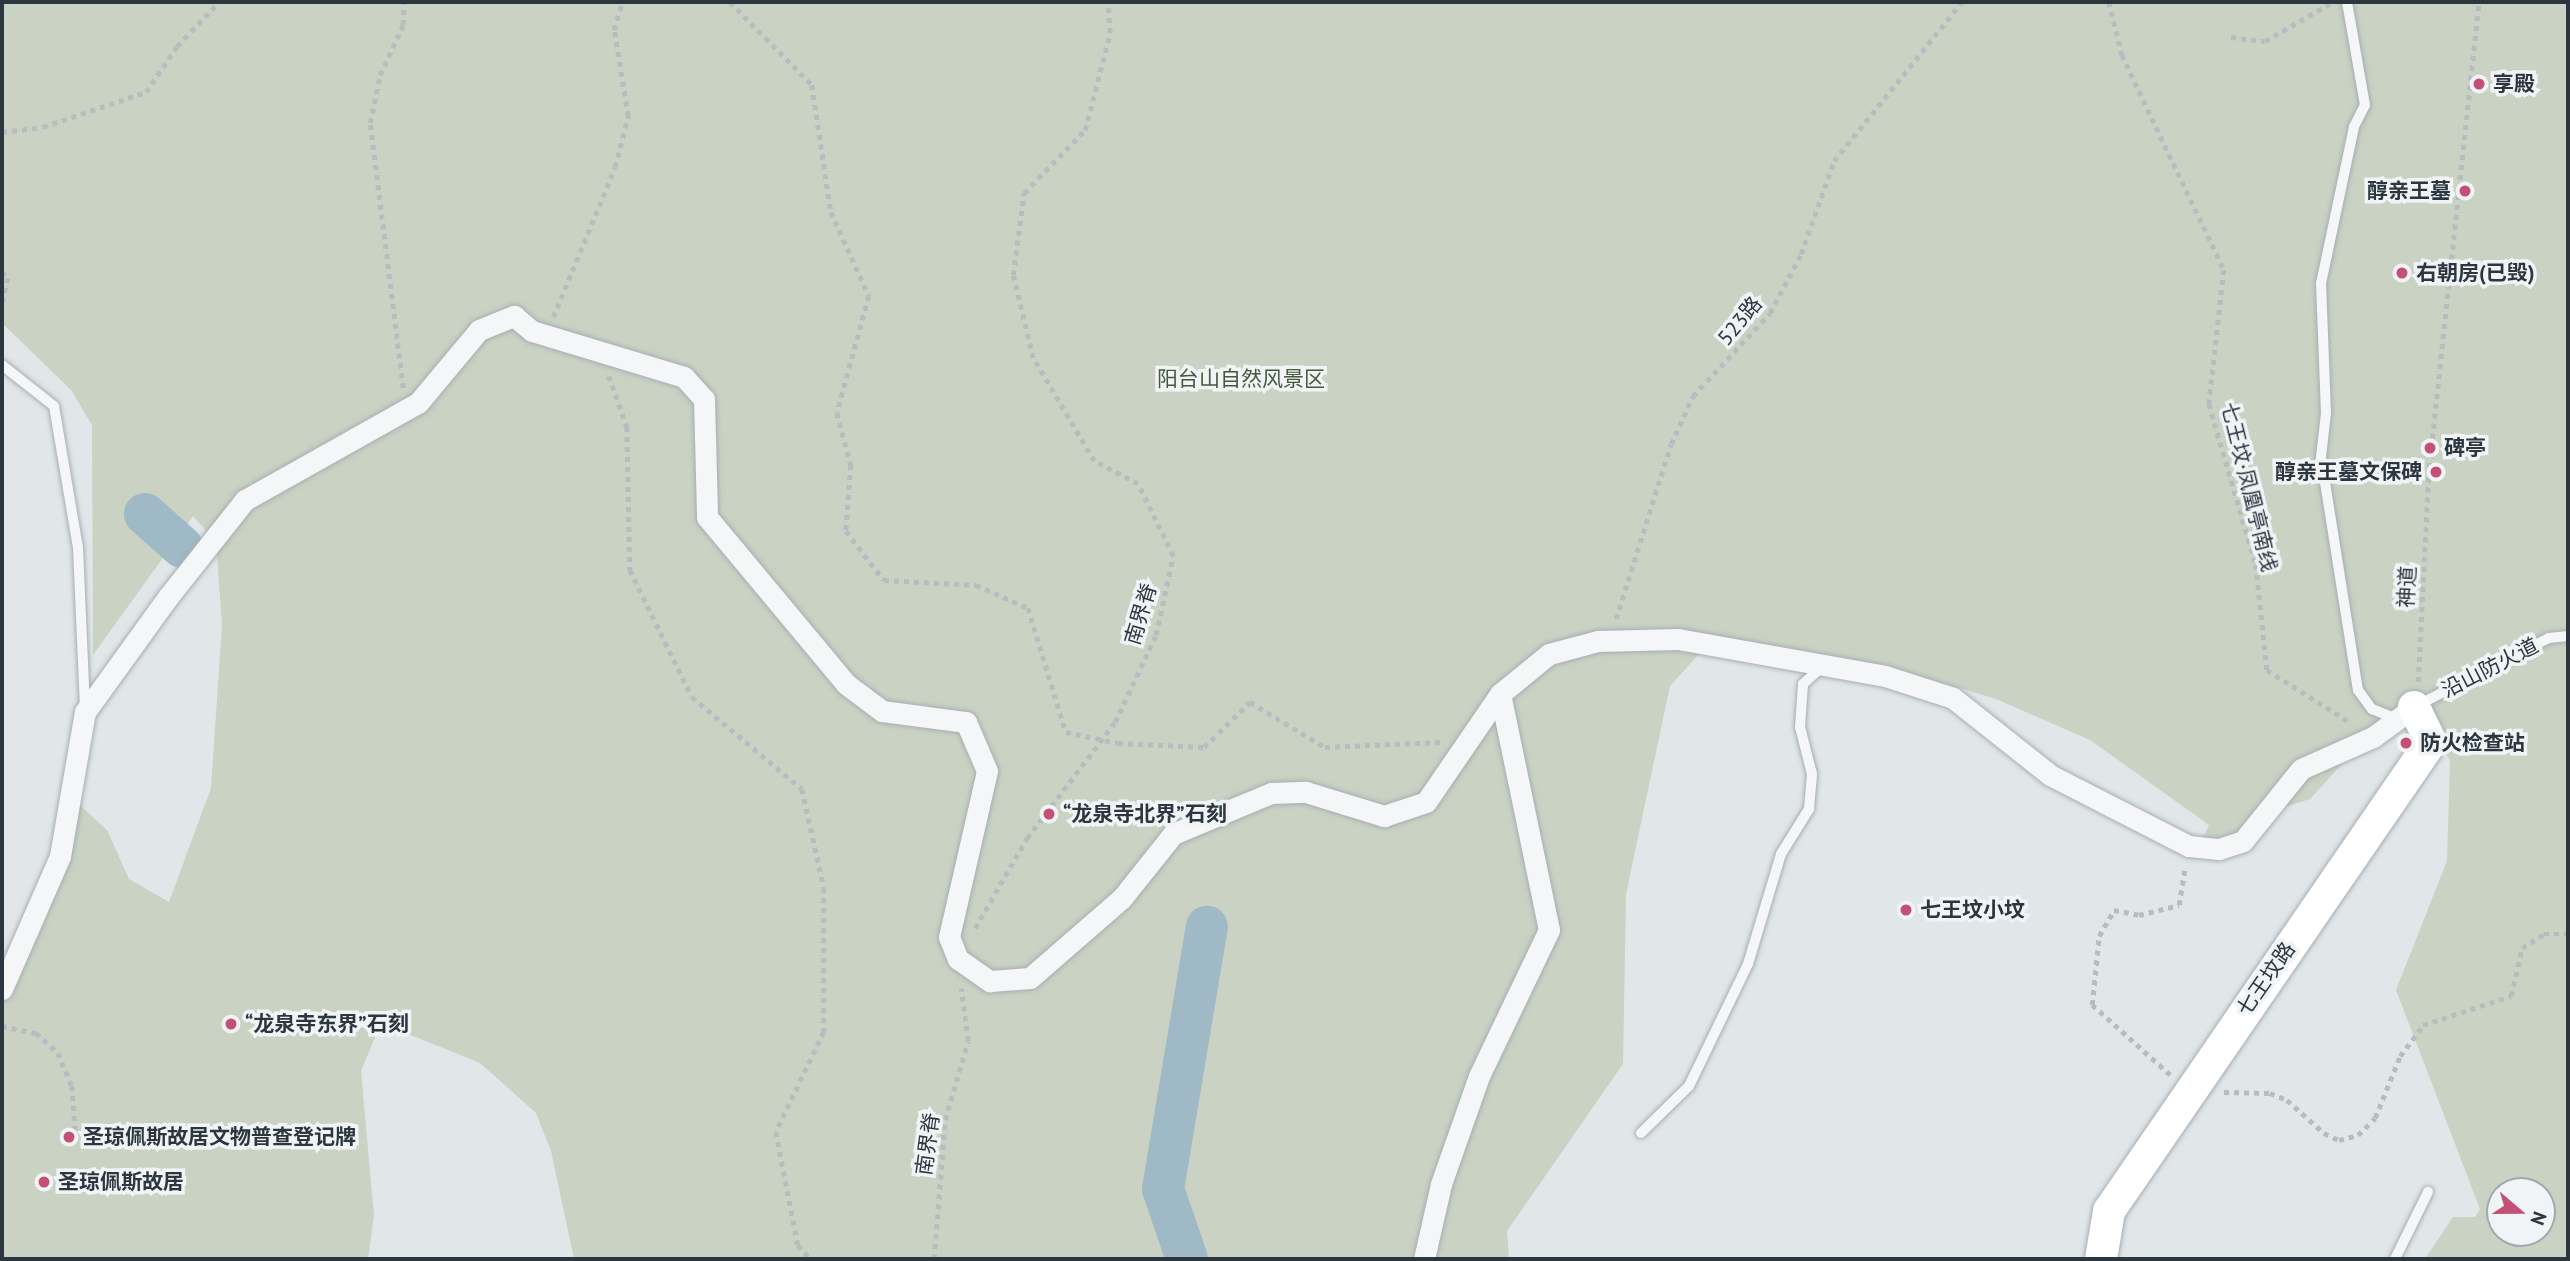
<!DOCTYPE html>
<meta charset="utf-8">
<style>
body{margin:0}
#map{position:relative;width:2570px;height:1261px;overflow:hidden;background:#e1e6e9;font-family:"PT Sans","Noto Sans SC",sans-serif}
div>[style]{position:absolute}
.green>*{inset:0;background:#cad2c3}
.river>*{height:42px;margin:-21px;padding:0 21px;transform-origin:21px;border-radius:21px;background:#9fb9c6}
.path>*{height:4.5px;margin-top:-2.25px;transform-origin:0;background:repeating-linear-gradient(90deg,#b8bcc0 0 5px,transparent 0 10px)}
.roads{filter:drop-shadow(0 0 2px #a7aeb3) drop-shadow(0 0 2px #a7aeb3)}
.lane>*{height:10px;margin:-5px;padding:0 5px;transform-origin:5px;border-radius:5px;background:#f4f6f7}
.street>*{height:21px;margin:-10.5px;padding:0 10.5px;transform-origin:10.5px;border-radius:10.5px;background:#f4f6f7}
.secondary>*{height:32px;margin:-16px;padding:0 16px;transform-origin:16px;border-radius:16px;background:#fff}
.dots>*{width:19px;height:19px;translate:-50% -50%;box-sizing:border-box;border:4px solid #f1f4f6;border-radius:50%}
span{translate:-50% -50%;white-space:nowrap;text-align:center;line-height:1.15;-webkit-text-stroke:7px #f1f4f6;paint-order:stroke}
.poi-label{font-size:21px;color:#2b363f;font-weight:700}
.left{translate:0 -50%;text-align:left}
.right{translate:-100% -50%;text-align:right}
.street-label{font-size:21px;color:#2b363f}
.park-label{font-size:21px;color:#455a39}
.frame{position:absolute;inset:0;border:4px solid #2b363f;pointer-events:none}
.north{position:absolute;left:2486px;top:1177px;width:70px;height:70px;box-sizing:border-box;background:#f1f4f6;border:2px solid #a2a8ad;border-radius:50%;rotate:110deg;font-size:19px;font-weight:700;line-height:28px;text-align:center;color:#2b363f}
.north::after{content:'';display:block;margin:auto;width:24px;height:32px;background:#c35176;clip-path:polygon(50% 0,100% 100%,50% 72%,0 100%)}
</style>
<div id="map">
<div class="green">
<div style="clip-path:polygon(evenodd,2px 2px,2568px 2px,2568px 1259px,2425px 1259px,2453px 1217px,2475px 1217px,2480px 1209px,2396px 990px,2447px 861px,2450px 761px,2420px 700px,2353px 752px,2310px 799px,2268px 812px,2246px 832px,2200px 844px,2209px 825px,2090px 740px,1996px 699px,1882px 665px,1776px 647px,1708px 644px,1670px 686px,1626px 894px,1623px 1064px,1507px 1231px,1509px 1259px,574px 1259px,551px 1151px,536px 1113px,480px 1063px,381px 1023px,361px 1071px,374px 1216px,368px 1259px,2px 1259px,2px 998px,40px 933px,74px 800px,107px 830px,129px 879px,169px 902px,211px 788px,222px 625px,216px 541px,193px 516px,93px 655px,92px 425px,71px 390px,2px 323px,2px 2px,2500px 1191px,2542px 1191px,2542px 1233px,2500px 1233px,2500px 1191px)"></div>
</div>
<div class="river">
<div style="left:145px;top:514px;width:50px;rotate:41.7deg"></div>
<div style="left:1187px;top:1259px;width:74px;rotate:-108.9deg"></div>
<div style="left:1163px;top:1189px;width:266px;rotate:-80.5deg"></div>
</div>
<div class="path">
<div style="left:730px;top:2px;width:117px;rotate:45.3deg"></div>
<div style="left:812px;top:85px;width:128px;rotate:81.5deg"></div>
<div style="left:831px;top:212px;width:92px;rotate:65.7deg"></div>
<div style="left:869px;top:296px;width:121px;rotate:105.3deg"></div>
<div style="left:837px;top:413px;width:54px;rotate:74.9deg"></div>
<div style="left:851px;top:465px;width:66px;rotate:94.3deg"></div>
<div style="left:846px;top:531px;width:62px;rotate:52.2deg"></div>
<div style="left:884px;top:580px;width:92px;rotate:3.1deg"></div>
<div style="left:976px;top:585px;width:57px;rotate:23.9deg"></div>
<div style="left:1028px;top:608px;width:130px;rotate:73deg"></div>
<div style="left:1066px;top:732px;width:53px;rotate:11.9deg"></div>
<div style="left:1118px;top:743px;width:86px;rotate:2.7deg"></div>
<div style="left:1204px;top:747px;width:64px;rotate:-44.4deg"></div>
<div style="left:1250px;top:702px;width:87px;rotate:31deg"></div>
<div style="left:1325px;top:747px;width:115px;rotate:-2.5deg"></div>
<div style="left:2109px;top:2px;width:55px;rotate:76.2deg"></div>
<div style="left:2122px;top:55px;width:238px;rotate:64.6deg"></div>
<div style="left:2224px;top:270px;width:135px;rotate:96.4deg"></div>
<div style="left:2209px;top:404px;width:168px;rotate:73.7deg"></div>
<div style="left:2256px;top:565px;width:106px;rotate:84deg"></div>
<div style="left:2267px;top:670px;width:99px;rotate:32.2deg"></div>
<div style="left:2231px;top:37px;width:34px;rotate:7deg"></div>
<div style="left:2265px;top:41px;width:76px;rotate:-29.9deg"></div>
<div style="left:2px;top:132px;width:41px;rotate:-7deg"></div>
<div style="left:43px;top:127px;width:109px;rotate:-18.8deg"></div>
<div style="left:146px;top:92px;width:55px;rotate:-56deg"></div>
<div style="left:177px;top:46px;width:61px;rotate:-46.3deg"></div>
<div style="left:2px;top:272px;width:8px;rotate:45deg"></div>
<div style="left:8px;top:278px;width:26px;rotate:103deg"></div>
<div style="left:553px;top:317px;width:162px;rotate:-67.5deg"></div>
<div style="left:615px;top:167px;width:53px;rotate:-75.7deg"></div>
<div style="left:628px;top:116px;width:87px;rotate:-99.2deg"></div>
<div style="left:614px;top:30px;width:29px;rotate:-74deg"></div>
<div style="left:609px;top:376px;width:54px;rotate:70.6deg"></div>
<div style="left:627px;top:427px;width:143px;rotate:88.8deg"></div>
<div style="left:630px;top:570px;width:141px;rotate:64deg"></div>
<div style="left:692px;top:697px;width:143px;rotate:39.9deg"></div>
<div style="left:802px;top:789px;width:101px;rotate:77.5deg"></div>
<div style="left:824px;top:888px;width:144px;rotate:90deg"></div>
<div style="left:824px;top:1032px;width:111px;rotate:115.6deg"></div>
<div style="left:776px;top:1132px;width:115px;rotate:79deg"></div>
<div style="left:798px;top:1245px;width:18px;rotate:49deg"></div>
<div style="left:403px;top:388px;width:267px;rotate:-97.1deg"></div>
<div style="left:370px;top:123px;width:49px;rotate:-78.2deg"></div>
<div style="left:380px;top:75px;width:55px;rotate:-65.3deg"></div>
<div style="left:403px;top:25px;width:23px;rotate:-88deg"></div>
<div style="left:1616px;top:619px;width:183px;rotate:-72.6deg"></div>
<div style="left:1671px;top:444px;width:53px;rotate:-65.4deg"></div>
<div style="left:1693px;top:396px;width:113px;rotate:-47.1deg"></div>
<div style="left:1770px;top:313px;width:67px;rotate:-62.3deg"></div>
<div style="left:1801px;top:254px;width:99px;rotate:-70.5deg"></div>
<div style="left:1834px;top:161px;width:204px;rotate:-51.2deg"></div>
<div style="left:2418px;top:682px;width:214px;rotate:-87.1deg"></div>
<div style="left:2429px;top:468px;width:469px;rotate:-83.9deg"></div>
<div style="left:975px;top:928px;width:104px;rotate:-60deg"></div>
<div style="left:1027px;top:838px;width:146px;rotate:-52.8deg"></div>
<div style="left:1115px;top:722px;width:96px;rotate:-64.8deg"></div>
<div style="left:1156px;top:635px;width:81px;rotate:-77.9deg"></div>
<div style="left:1173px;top:556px;width:80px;rotate:-115.9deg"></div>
<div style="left:1138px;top:484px;width:50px;rotate:-152.4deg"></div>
<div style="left:1094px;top:461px;width:120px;rotate:-120.6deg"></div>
<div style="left:1033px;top:358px;width:85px;rotate:-103.5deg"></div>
<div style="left:1013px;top:275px;width:83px;rotate:-82.4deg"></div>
<div style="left:1024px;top:193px;width:88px;rotate:-45.9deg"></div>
<div style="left:1085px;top:130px;width:100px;rotate:-75.5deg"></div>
<div style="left:1110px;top:33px;width:31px;rotate:-94deg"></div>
<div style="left:2px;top:1026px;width:35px;rotate:12deg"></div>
<div style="left:36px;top:1033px;width:30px;rotate:42deg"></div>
<div style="left:58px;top:1053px;width:36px;rotate:67deg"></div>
<div style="left:72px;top:1086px;width:53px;rotate:85.7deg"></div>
<div style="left:2170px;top:1075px;width:105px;rotate:-138.1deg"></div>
<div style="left:2092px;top:1005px;width:69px;rotate:-84.2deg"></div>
<div style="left:2099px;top:936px;width:30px;rotate:-60deg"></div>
<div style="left:2114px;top:910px;width:25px;rotate:11deg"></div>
<div style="left:2139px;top:915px;width:41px;rotate:-14deg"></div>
<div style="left:2179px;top:905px;width:38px;rotate:-81deg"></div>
<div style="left:2224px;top:1092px;width:46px;rotate:1.2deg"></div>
<div style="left:2270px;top:1093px;width:18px;rotate:22deg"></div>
<div style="left:2287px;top:1100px;width:50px;rotate:41.7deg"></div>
<div style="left:2324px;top:1133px;width:17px;rotate:25deg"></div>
<div style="left:2339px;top:1140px;width:20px;rotate:-15deg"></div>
<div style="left:2358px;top:1135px;width:24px;rotate:-45deg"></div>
<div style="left:2375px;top:1118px;width:67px;rotate:-68deg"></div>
<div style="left:2400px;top:1056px;width:39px;rotate:-53deg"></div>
<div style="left:2423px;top:1025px;width:93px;rotate:-18.2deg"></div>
<div style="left:2511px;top:996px;width:49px;rotate:-77.1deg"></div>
<div style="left:2522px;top:948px;width:26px;rotate:-32deg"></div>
<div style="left:2544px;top:934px;width:24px"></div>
<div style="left:934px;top:1259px;width:139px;rotate:-85.5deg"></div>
<div style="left:945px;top:1120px;width:82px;rotate:-73.8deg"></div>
<div style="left:968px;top:1041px;width:53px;rotate:-97.5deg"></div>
</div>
<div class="roads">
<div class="lane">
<div style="left:2347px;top:2px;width:105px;rotate:80.1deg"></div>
<div style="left:2365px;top:105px;width:25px;rotate:117deg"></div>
<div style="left:2354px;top:127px;width:159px;rotate:101.9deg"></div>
<div style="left:2321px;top:283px;width:130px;rotate:87.8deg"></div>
<div style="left:2326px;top:413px;width:44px;rotate:96.5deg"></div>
<div style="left:2321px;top:457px;width:236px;rotate:81deg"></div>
<div style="left:2358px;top:690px;width:24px;rotate:54deg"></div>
<div style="left:2372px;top:709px;width:29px;rotate:22deg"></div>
<div style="left:2px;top:365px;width:66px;rotate:38.3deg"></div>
<div style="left:54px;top:406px;width:144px;rotate:80.4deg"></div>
<div style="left:78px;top:548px;width:161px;rotate:87.5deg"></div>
<div style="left:2416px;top:706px;width:149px;rotate:-27.1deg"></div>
<div style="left:2549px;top:638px;width:19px;rotate:-6deg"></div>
<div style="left:1641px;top:1133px;width:67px;rotate:-44.4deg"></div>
<div style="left:1689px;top:1086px;width:136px;rotate:-64.2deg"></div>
<div style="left:1748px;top:964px;width:115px;rotate:-73.3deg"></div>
<div style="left:1781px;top:854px;width:53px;rotate:-58.1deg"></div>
<div style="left:1809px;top:809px;width:35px;rotate:-85deg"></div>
<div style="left:1812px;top:774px;width:49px;rotate:-104.3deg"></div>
<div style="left:1800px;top:727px;width:43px;rotate:-86deg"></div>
<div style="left:1803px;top:684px;width:25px;rotate:-42deg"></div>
<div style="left:2395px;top:1259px;width:75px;rotate:-63.8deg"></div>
</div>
<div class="street">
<div style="left:2px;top:989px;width:145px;rotate:-66.4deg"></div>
<div style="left:60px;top:856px;width:146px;rotate:-80.2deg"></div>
<div style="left:85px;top:712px;width:142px;rotate:-54.2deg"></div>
<div style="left:168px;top:597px;width:124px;rotate:-51.6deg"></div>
<div style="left:245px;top:500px;width:198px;rotate:-29.3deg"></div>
<div style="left:418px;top:403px;width:95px;rotate:-50.1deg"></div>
<div style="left:479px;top:330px;width:38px;rotate:-22deg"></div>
<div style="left:514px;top:316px;width:23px;rotate:40deg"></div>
<div style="left:532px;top:331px;width:159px;rotate:16.8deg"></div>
<div style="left:684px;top:377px;width:30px;rotate:48deg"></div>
<div style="left:704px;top:399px;width:118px;rotate:88.5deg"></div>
<div style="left:707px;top:517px;width:217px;rotate:50.2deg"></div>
<div style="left:846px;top:684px;width:45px;rotate:36.9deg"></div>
<div style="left:882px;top:711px;width:85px;rotate:7.5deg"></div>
<div style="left:966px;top:722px;width:53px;rotate:66.8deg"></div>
<div style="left:987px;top:771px;width:170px;rotate:102.9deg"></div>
<div style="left:949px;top:937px;width:24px;rotate:68deg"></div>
<div style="left:958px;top:959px;width:39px;rotate:35deg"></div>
<div style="left:990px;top:981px;width:40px;rotate:-4.3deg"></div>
<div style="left:1030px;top:978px;width:122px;rotate:-41deg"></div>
<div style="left:1122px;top:898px;width:82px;rotate:-51.4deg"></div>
<div style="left:1173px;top:834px;width:106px;rotate:-22.7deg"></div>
<div style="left:1271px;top:793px;width:35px;rotate:-2deg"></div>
<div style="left:1306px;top:792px;width:82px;rotate:17.1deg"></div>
<div style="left:1384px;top:816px;width:44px;rotate:-18.4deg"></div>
<div style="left:1426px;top:802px;width:131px;rotate:-55.6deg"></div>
<div style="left:1500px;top:694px;width:63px;rotate:-39.2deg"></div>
<div style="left:1549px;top:654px;width:51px;rotate:-14.9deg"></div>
<div style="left:1598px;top:641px;width:80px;rotate:-1.4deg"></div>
<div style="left:1678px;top:639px;width:210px;rotate:10.1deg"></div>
<div style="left:1885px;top:676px;width:71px;rotate:17.9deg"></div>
<div style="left:1953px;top:698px;width:124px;rotate:38.4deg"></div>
<div style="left:2050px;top:775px;width:156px;rotate:27.1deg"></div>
<div style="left:2189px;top:846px;width:30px;rotate:6deg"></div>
<div style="left:2219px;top:849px;width:25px;rotate:-18deg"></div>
<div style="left:2243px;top:841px;width:92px;rotate:-51.1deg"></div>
<div style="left:2301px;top:769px;width:79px;rotate:-24deg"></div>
<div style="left:2373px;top:737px;width:51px;rotate:-36.2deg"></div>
<div style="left:1424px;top:1259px;width:77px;rotate:-77.2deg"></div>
<div style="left:1441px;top:1184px;width:114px;rotate:-70.6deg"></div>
<div style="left:1479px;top:1076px;width:162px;rotate:-64.4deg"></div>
<div style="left:1549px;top:930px;width:241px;rotate:-101.7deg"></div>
</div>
<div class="secondary">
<div style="left:2101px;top:1259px;width:49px;rotate:-80.5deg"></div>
<div style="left:2109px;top:1211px;width:569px;rotate:-55.53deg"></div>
<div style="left:2431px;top:742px;width:39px;rotate:-116deg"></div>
</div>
</div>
<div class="dots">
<div style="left:2479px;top:84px;background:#c35176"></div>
<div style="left:2465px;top:191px;background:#c35176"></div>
<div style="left:2402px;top:273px;background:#c35176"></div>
<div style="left:2430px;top:448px;background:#c35176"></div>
<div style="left:2436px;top:472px;background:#c35176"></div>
<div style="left:2406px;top:743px;background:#c35176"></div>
<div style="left:1049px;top:814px;background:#c35176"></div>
<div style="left:1906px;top:910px;background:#c35176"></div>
<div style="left:231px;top:1024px;background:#c35176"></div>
<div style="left:69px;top:1137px;background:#c35176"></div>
<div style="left:44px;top:1182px;background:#c35176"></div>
</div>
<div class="poi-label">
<span class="left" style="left:2493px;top:84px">享殿</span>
<span class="right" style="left:2451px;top:191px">醇亲王墓</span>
<span class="left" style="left:2416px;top:273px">右朝房(已毁)</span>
<span class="left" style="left:2444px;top:448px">碑亭</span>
<span class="right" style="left:2422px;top:472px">醇亲王墓文保碑</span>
<span class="left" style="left:2420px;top:743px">防火检查站</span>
<span class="left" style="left:1063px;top:814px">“龙泉寺北界”石刻</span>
<span class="left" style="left:1920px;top:910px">七王坟小坟</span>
<span class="left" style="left:245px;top:1024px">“龙泉寺东界”石刻</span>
<span class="left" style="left:83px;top:1137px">圣琼佩斯故居文物普查登记牌</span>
<span class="left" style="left:58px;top:1182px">圣琼佩斯故居</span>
</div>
<div class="street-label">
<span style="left:1740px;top:321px;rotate:-50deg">523路</span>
<span style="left:2249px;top:487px;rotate:76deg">七王坟·凤凰亭南线</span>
<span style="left:2407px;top:587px;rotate:-87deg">神道</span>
<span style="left:1141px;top:614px;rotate:-73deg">南界脊</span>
<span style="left:2490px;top:668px;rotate:-27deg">沿山防火道</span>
<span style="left:2266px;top:979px;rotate:-55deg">七王坟路</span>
<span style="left:928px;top:1144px;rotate:-82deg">南界脊</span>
</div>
<div class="park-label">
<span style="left:1241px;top:379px">阳台山自然风景区</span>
</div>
<div class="frame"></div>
<div class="north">N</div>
</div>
